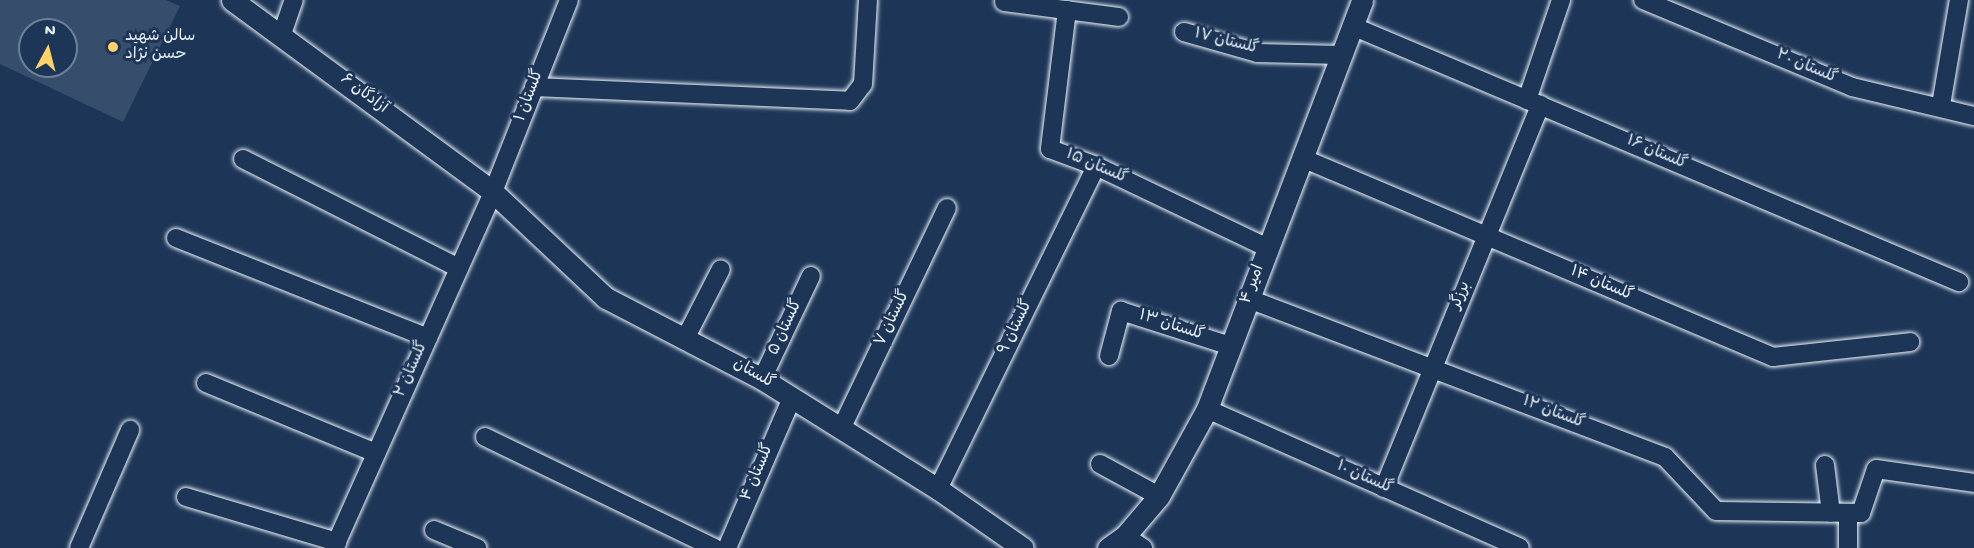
<!DOCTYPE html>
<meta charset="utf-8">
<style>
body{margin:0}
#map{position:relative;width:1974px;height:548px;overflow:hidden;background:#1d3557;font-family:"Gochi Hand","Playpen Sans Arabic",sans-serif}
div>[style]{position:absolute}
.green>*{inset:0;background:#374d6c}
.roads{filter:drop-shadow(0 0 2px #e8f1f8) drop-shadow(0 0 2px #e8f1f8)}
.minor>*{height:18px;margin:-9px;padding:0 9px;transform-origin:9px;border-radius:9px;background:#1d3557}
.tertiary>*{height:21px;margin:-10.5px;padding:0 10.5px;transform-origin:10.5px;border-radius:10.5px;background:#1d3557}
.dots>*{width:16px;height:16px;translate:-50% -50%;box-sizing:border-box;border:3px solid #1d3557;border-radius:50%}
span{translate:-50% -50%;white-space:nowrap;text-align:center;line-height:1.15;-webkit-text-stroke:6px #1d3557;paint-order:stroke}
.poi-label{font-size:16px;color:#e8f1f8}
.left{translate:0 -50%;text-align:left}
.street-label{font-size:16px;color:#e8f1f8}
.north{position:absolute;left:18px;top:18px;width:60px;height:60px;box-sizing:border-box;background:#1d3557;border:2px solid #6e8097;border-radius:50%;rotate:7deg;font-size:16px;font-weight:700;line-height:24px;text-align:center;color:#e8f1f8}
.north::after{content:'';display:block;margin:auto;width:21px;height:27px;background:#ffd166;clip-path:polygon(50% 0,100% 100%,50% 72%,0 100%)}
</style>
<div id="map">
<div class="green">
<div style="clip-path:polygon(evenodd,0 0,166px 0,180px 6px,123px 122px,0 64px,0 0,30px 30px,66px 30px,66px 66px,30px 66px,30px 30px)"></div>
</div>
<div class="roads">
<div class="minor">
<div style="left:1643px;top:0;width:226px;rotate:22.6deg"></div>
<div style="left:1852px;top:87px;width:125px;rotate:13.4deg"></div>
<div style="left:1004px;top:2px;width:116px;rotate:7.4deg"></div>
<div style="left:1067px;top:10px;width:140px;rotate:97deg"></div>
<div style="left:1050px;top:149px;width:49px;rotate:20.3deg"></div>
<div style="left:1096px;top:166px;width:191px;rotate:25.5deg"></div>
<div style="left:1352px;top:26px;width:659px;rotate:22.87deg"></div>
<div style="left:1184px;top:32px;width:76px;rotate:16deg"></div>
<div style="left:1257px;top:53px;width:84px;rotate:1.4deg"></div>
<div style="left:282px;top:34px;width:36px;rotate:-71deg"></div>
<div style="left:534px;top:87px;width:316px;rotate:2.5deg"></div>
<div style="left:850px;top:101px;width:21px;rotate:-53deg"></div>
<div style="left:863px;top:84px;width:84px;rotate:-86.6deg"></div>
<div style="left:1527px;top:100px;width:106px;rotate:-71.2deg"></div>
<div style="left:1941px;top:105px;width:107px;rotate:-80.3deg"></div>
<div style="left:1302px;top:158px;width:511px;rotate:22.9deg"></div>
<div style="left:1773px;top:357px;width:138px;rotate:-6.2deg"></div>
<div style="left:243px;top:159px;width:242px;rotate:26.8deg"></div>
<div style="left:176px;top:238px;width:271px;rotate:21.6deg"></div>
<div style="left:1249px;top:299px;width:445px;rotate:20.8deg"></div>
<div style="left:1665px;top:457px;width:74px;rotate:46.6deg"></div>
<div style="left:1716px;top:511px;width:145px;rotate:0.8deg"></div>
<div style="left:1861px;top:513px;width:46px;rotate:-71.2deg"></div>
<div style="left:1876px;top:469px;width:99px;rotate:8.1deg"></div>
<div style="left:686px;top:337px;width:76px;rotate:-62.8deg"></div>
<div style="left:1109px;top:356px;width:47px;rotate:-75.1deg"></div>
<div style="left:1121px;top:311px;width:115px;rotate:17.7deg"></div>
<div style="left:762px;top:379px;width:114px;rotate:-64.6deg"></div>
<div style="left:206px;top:383px;width:184px;rotate:22.4deg"></div>
<div style="left:1207px;top:409px;width:342px;rotate:23.9deg"></div>
<div style="left:841px;top:429px;width:245px;rotate:-64.4deg"></div>
<div style="left:485px;top:437px;width:255px;rotate:25.8deg"></div>
<div style="left:1100px;top:464px;width:67px;rotate:28.5deg"></div>
<div style="left:1825px;top:465px;width:48px;rotate:82.9deg"></div>
<div style="left:1384px;top:488px;width:414px;rotate:-67.8deg"></div>
<div style="left:938px;top:489px;width:360px;rotate:-63.9deg"></div>
<div style="left:186px;top:497px;width:158px;rotate:16.6deg"></div>
<div style="left:434px;top:530px;width:47px;rotate:22.7deg"></div>
<div style="left:1125px;top:536px;width:22px;rotate:34deg"></div>
<div style="left:79px;top:548px;width:129px;rotate:-66.6deg"></div>
<div style="left:334px;top:548px;width:390px;rotate:-65.9deg"></div>
<div style="left:493px;top:192px;width:206px;rotate:-68.4deg"></div>
<div style="left:727px;top:548px;width:163px;rotate:-66.6deg"></div>
<div style="left:1848px;top:548px;width:35px;rotate:-90deg"></div>
</div>
<div class="tertiary">
<div style="left:232px;top:0;width:324px;rotate:36.3deg"></div>
<div style="left:493px;top:192px;width:155px;rotate:43.2deg"></div>
<div style="left:606px;top:298px;width:176px;rotate:27.4deg"></div>
<div style="left:762px;top:379px;width:208px;rotate:32deg"></div>
<div style="left:938px;top:489px;width:103px;rotate:34.8deg"></div>
<div style="left:1108px;top:548px;width:21px;rotate:-35deg"></div>
<div style="left:1125px;top:536px;width:52px;rotate:-49.6deg"></div>
<div style="left:1159px;top:496px;width:99px;rotate:-61.1deg"></div>
<div style="left:1207px;top:409px;width:437px;rotate:-69.2deg"></div>
</div>
</div>
<div class="dots">
<div style="left:113px;top:47px;background:#ffd166"></div>
</div>
<div class="poi-label">
<span class="left" style="left:125px;top:47px">سالن شهید<br>حسن نژاد</span>
</div>
<div class="street-label">
<span style="left:1226px;top:43px;rotate:14deg">گلستان ۱۷</span>
<span style="left:1806px;top:68px;rotate:23deg">گلستان ۲۰</span>
<span style="left:363px;top:95px;rotate:37deg">آزادگان ۶</span>
<span style="left:531px;top:96px;rotate:-69deg">گلستان ۱</span>
<span style="left:1656px;top:154px;rotate:23deg">گلستان ۱۶</span>
<span style="left:1096px;top:168px;rotate:23deg">گلستان ۱۵</span>
<span style="left:1254px;top:285px;rotate:-69deg">امیر ۴</span>
<span style="left:1601px;top:285px;rotate:23deg">گلستان ۱۴</span>
<span style="left:1462px;top:296px;rotate:-68deg">برزگر</span>
<span style="left:894px;top:319px;rotate:-64deg">گلستان ۷</span>
<span style="left:1171px;top:327px;rotate:18deg">گلستان ۱۳</span>
<span style="left:787px;top:328px;rotate:-65deg">گلستان ۵</span>
<span style="left:1017px;top:328px;rotate:-64deg">گلستان ۹</span>
<span style="left:413px;top:370px;rotate:-66deg">گلستان ۲</span>
<span style="left:753px;top:375px;rotate:30deg">گلستان</span>
<span style="left:1553px;top:414px;rotate:21deg">گلستان ۱۲</span>
<span style="left:759px;top:473px;rotate:-67deg">گلستان ۴</span>
<span style="left:1364px;top:479px;rotate:24deg">گلستان ۱۰</span>
</div>
<div class="north">N</div>
</div>
